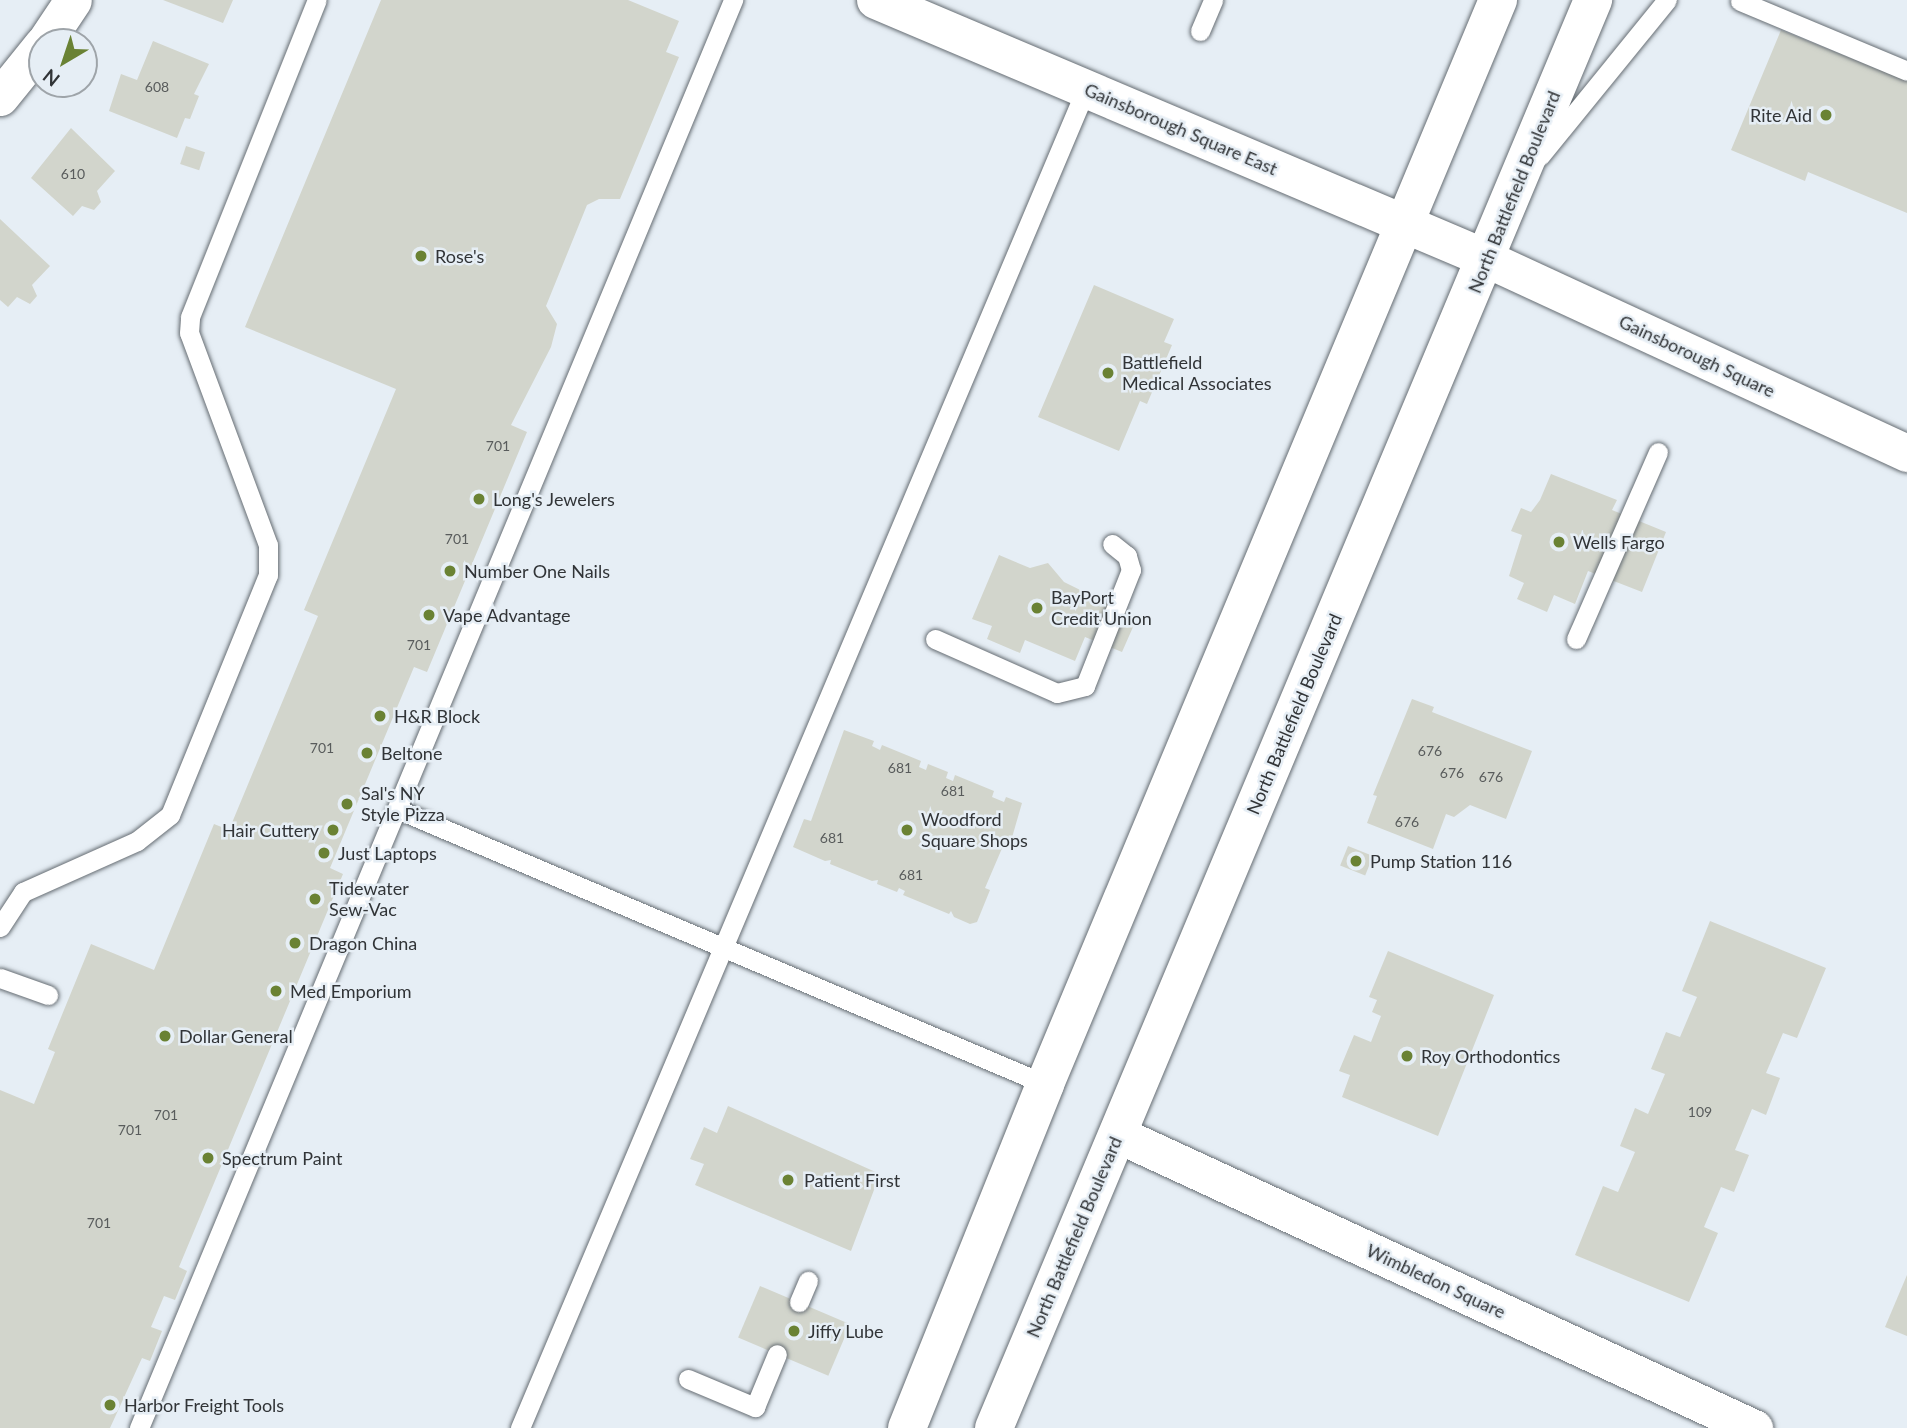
<!DOCTYPE html>
<style>
body{margin:0}
#map{position:relative;width:1907px;height:1428px;overflow:hidden;background:#e6eef5;font-family:Lato,sans-serif}
div>[style]{position:absolute}
.building>*{inset:0;background:#d2d5cc;transform-origin:0 0}
.roads{filter:drop-shadow(0 0 2px #666d73) drop-shadow(0 0 2px #666d73)}
.lane>*{height:19px;margin:-9.5px;padding:0 9.5px;transform-origin:9.5px;border-radius:9.5px;background:#fff}
.street>*{height:37px;margin:-18.5px;padding:0 18.5px;transform-origin:18.5px;border-radius:18.5px;background:#fff}
.secondary>*{height:38px;margin:-19px;padding:0 19px;transform-origin:19px;border-radius:19px;background:#fff}
.primary>*{height:38px;margin:-19px;padding:0 19px;transform-origin:19px;border-radius:19px;background:#fff}
.dots>*{width:19px;height:19px;translate:-50% -50%;box-sizing:border-box;border:4px solid #e6eef5;border-radius:50%}
span{translate:-50% -50%;white-space:nowrap;text-align:center;line-height:1.15;-webkit-text-stroke:5px #e6eef5;paint-order:stroke}
.number-label{font-size:14px;color:#595c5c}
.number-label span{-webkit-text-stroke-width:0}
.poi-label{font-size:18px;color:#313437}
.right{translate:-100% -50%;text-align:right}
.left{translate:0 -50%;text-align:left}
.street-label{font-size:18px;color:#313437}
.north{position:absolute;left:28px;top:28px;width:70px;height:70px;box-sizing:border-box;background:#e6eef5;border:2px solid #9ea4a9;border-radius:50%;rotate:219deg;font-size:19px;font-weight:700;line-height:28px;text-align:center;color:#313437}
.north::after{content:'';display:block;margin:auto;width:24px;height:32px;background:#6a8234;clip-path:polygon(50% 0,100% 100%,50% 72%,0 100%)}
</style>
<div id="map">
<div class="building">
<div style="clip-path:polygon(163px 0,233px 0,223px 23px)"></div>
<div style="clip-path:polygon(381px 0,628px 0,679px 21px,666px 52px,679px 57px,620px 199px,599px 199px,587px 205px,546px 306px,557px 324px,551px 347px,511px 425px,527px 432px,427px 672px,414px 667px,330px 868px,343px 874px,179px 1267px,187px 1271px,175px 1300px,164px 1296px,151px 1327px,162px 1331px,150px 1361px,142px 1358px,110px 1428px,0 1428px,0 1090px,34px 1104px,55px 1052px,48px 1049px,91px 944px,154px 970px,214px 824px,229px 830px,318px 616px,304px 610px,396px 389px,245px 327px)"></div>
<div style="clip-path:polygon(1781px 30px,1907px 81px,1907px 213px,1808px 172px,1805px 181px,1731px 150px)"></div>
<div style="clip-path:polygon(153px 41px,209px 64px,194px 94px,199px 96px,190px 119px,185px 118px,177px 138px,109px 111px,121px 74px,137px 80px)"></div>
<div style="clip-path:polygon(71px 128px,115px 171px,97px 191px,101px 202px,94px 210px,82px 206px,73px 216px,31px 178px)"></div>
<div style="left:186px;top:146px;width:20px;height:19px;rotate:18deg"></div>
<div style="clip-path:polygon(0 219px,50px 266px,32px 285px,37px 296px,30px 304px,17px 297px,8px 307px,0 300px)"></div>
<div style="clip-path:polygon(1094px 285px,1174px 319px,1164px 342px,1172px 345px,1147px 404px,1140px 401px,1119px 451px,1038px 417px)"></div>
<div style="clip-path:polygon(1551px 474px,1617px 500px,1612px 510px,1666px 532px,1642px 592px,1588px 571px,1575px 604px,1554px 595px,1547px 612px,1517px 599px,1524px 583px,1509px 576px,1522px 535px,1511px 531px,1521px 508px,1531px 512px,1540px 500px)"></div>
<div style="clip-path:polygon(999px 555px,1030px 568px,1048px 563px,1064px 582px,1137px 618px,1122px 652px,1085px 637px,1075px 661px,1025px 640px,1020px 653px,987px 639px,992px 626px,972px 619px)"></div>
<div style="clip-path:polygon(1412px 699px,1434px 707px,1432px 712px,1532px 751px,1506px 819px,1470px 805px,1454px 817px,1446px 814px,1433px 849px,1367px 823px,1377px 796px,1373px 795px)"></div>
<div style="clip-path:polygon(844px 730px,874px 741px,872px 746px,880px 750px,882px 745px,921px 761px,919px 767px,926px 770px,928px 764px,948px 772px,946px 778px,953px 781px,955px 775px,994px 791px,992px 797px,1004px 802px,1006px 797px,1022px 803px,1011px 841px,1006px 839px,985px 888px,990px 890px,977px 922px,970px 924px,954px 917px,951px 911px,949px 914px,903px 895px,905px 891px,899px 888px,897px 892px,877px 884px,878px 880px,872px 881px,830px 864px,831px 860px,825px 861px,793px 847px,804px 819px,811px 821px)"></div>
<div style="left:1348px;top:846px;width:27px;height:21px;rotate:22deg"></div>
<div style="clip-path:polygon(1710px 921px,1826px 968px,1797px 1038px,1783px 1033px,1766px 1073px,1780px 1078px,1766px 1115px,1752px 1109px,1735px 1150px,1749px 1155px,1734px 1192px,1721px 1187px,1704px 1227px,1718px 1233px,1689px 1302px,1575px 1255px,1603px 1186px,1618px 1192px,1635px 1152px,1620px 1146px,1635px 1108px,1648px 1114px,1665px 1074px,1651px 1069px,1666px 1032px,1680px 1037px,1697px 997px,1682px 991px)"></div>
<div style="clip-path:polygon(1388px 951px,1494px 995px,1438px 1136px,1342px 1097px,1350px 1075px,1339px 1071px,1354px 1035px,1371px 1042px,1381px 1016px,1372px 1012px,1377px 1000px,1369px 997px)"></div>
<div style="clip-path:polygon(728px 1106px,880px 1174px,851px 1251px,695px 1185px,704px 1164px,690px 1159px,704px 1127px,717px 1133px)"></div>
<div style="clip-path:polygon(1907px 1275px,1907px 1336px,1885px 1327px)"></div>
<div style="left:760px;top:1286px;width:98px;height:56px;rotate:23deg"></div>
</div>
<div class="roads">
<div class="lane">
<div style="left:1740px;top:1px;width:181px;rotate:22.7deg"></div>
<div style="left:1200px;top:31px;width:34px;rotate:-67deg"></div>
<div style="left:1540px;top:156px;width:201px;rotate:-50.9deg"></div>
<div style="left:935px;top:639px;width:133px;rotate:23.9deg"></div>
<div style="left:1057px;top:693px;width:29px;rotate:-14deg"></div>
<div style="left:1085px;top:686px;width:125px;rotate:-68.4deg"></div>
<div style="left:1131px;top:570px;width:15px;rotate:-106deg"></div>
<div style="left:1127px;top:556px;width:19px;rotate:-141deg"></div>
<div style="left:1576px;top:639px;width:204px;rotate:-66.3deg"></div>
<div style="left:397px;top:809px;width:704px;rotate:23deg"></div>
<div style="left:0;top:927px;width:42px;rotate:-56.7deg"></div>
<div style="left:23px;top:892px;width:125px;rotate:-24.1deg"></div>
<div style="left:137px;top:841px;width:42px;rotate:-38.2deg"></div>
<div style="left:170px;top:815px;width:259px;rotate:-67.8deg"></div>
<div style="left:268px;top:575px;width:30px;rotate:-90deg"></div>
<div style="left:268px;top:545px;width:226px;rotate:-110.4deg"></div>
<div style="left:189px;top:333px;width:16px;rotate:-86deg"></div>
<div style="left:190px;top:317px;width:341px;rotate:-68.2deg"></div>
<div style="left:0;top:978px;width:51px;rotate:19.5deg"></div>
<div style="left:799px;top:1302px;width:23px;rotate:-67deg"></div>
<div style="left:688px;top:1379px;width:73px;rotate:22.7deg"></div>
<div style="left:755px;top:1407px;width:57px;rotate:-67.5deg"></div>
<div style="left:139px;top:1428px;width:1547px;rotate:-67.41deg"></div>
<div style="left:520px;top:1428px;width:1454px;rotate:-67.09deg"></div>
</div>
<div class="street">
<div style="left:45px;top:42px;width:50px;rotate:-56.3deg"></div>
<div style="left:0;top:97px;width:67px;rotate:-51.1deg"></div>
<div style="left:1487px;top:259px;width:463px;rotate:24.8deg"></div>
<div style="left:1117px;top:1134px;width:702px;rotate:24.78deg"></div>
</div>
<div class="secondary">
<div style="left:876px;top:0;width:664px;rotate:22.97deg"></div>
</div>
<div class="primary">
<div style="left:907px;top:1428px;width:371px;rotate:-68.1deg"></div>
<div style="left:1045px;top:1084px;width:1175px;rotate:-67.32deg"></div>
<div style="left:994px;top:1428px;width:1549px;rotate:-67.24deg"></div>
</div>
</div>
<div class="dots">
<div style="left:1826px;top:115px;background:#6a8234"></div>
<div style="left:421px;top:256px;background:#6a8234"></div>
<div style="left:1108px;top:373px;background:#6a8234"></div>
<div style="left:479px;top:499px;background:#6a8234"></div>
<div style="left:1559px;top:542px;background:#6a8234"></div>
<div style="left:450px;top:571px;background:#6a8234"></div>
<div style="left:1037px;top:608px;background:#6a8234"></div>
<div style="left:429px;top:615px;background:#6a8234"></div>
<div style="left:380px;top:716px;background:#6a8234"></div>
<div style="left:367px;top:753px;background:#6a8234"></div>
<div style="left:347px;top:804px;background:#6a8234"></div>
<div style="left:333px;top:830px;background:#6a8234"></div>
<div style="left:907px;top:830px;background:#6a8234"></div>
<div style="left:324px;top:853px;background:#6a8234"></div>
<div style="left:1356px;top:861px;background:#6a8234"></div>
<div style="left:315px;top:899px;background:#6a8234"></div>
<div style="left:295px;top:943px;background:#6a8234"></div>
<div style="left:276px;top:991px;background:#6a8234"></div>
<div style="left:165px;top:1036px;background:#6a8234"></div>
<div style="left:1407px;top:1056px;background:#6a8234"></div>
<div style="left:208px;top:1158px;background:#6a8234"></div>
<div style="left:788px;top:1180px;background:#6a8234"></div>
<div style="left:794px;top:1331px;background:#6a8234"></div>
<div style="left:110px;top:1405px;background:#6a8234"></div>
</div>
<div class="number-label">
<span style="left:157px;top:87px">608</span>
<span style="left:73px;top:174px">610</span>
<span style="left:498px;top:446px">701</span>
<span style="left:457px;top:539px">701</span>
<span style="left:419px;top:645px">701</span>
<span style="left:322px;top:748px">701</span>
<span style="left:1430px;top:751px">676</span>
<span style="left:900px;top:768px">681</span>
<span style="left:1452px;top:773px">676</span>
<span style="left:1491px;top:777px">676</span>
<span style="left:953px;top:791px">681</span>
<span style="left:1407px;top:822px">676</span>
<span style="left:832px;top:838px">681</span>
<span style="left:911px;top:875px">681</span>
<span style="left:1700px;top:1112px">109</span>
<span style="left:166px;top:1115px">701</span>
<span style="left:130px;top:1130px">701</span>
<span style="left:99px;top:1223px">701</span>
</div>
<div class="poi-label">
<span class="right" style="left:1812px;top:115px">Rite Aid</span>
<span class="left" style="left:435px;top:256px">Rose's</span>
<span class="left" style="left:1122px;top:373px">Battlefield<br>Medical Associates</span>
<span class="left" style="left:493px;top:499px">Long's Jewelers</span>
<span class="left" style="left:1573px;top:542px">Wells Fargo</span>
<span class="left" style="left:464px;top:571px">Number One Nails</span>
<span class="left" style="left:1051px;top:608px">BayPort<br>Credit Union</span>
<span class="left" style="left:443px;top:615px">Vape Advantage</span>
<span class="left" style="left:394px;top:716px">H&amp;R Block</span>
<span class="left" style="left:381px;top:753px">Beltone</span>
<span class="left" style="left:361px;top:804px">Sal's NY<br>Style Pizza</span>
<span class="left" style="left:921px;top:830px">Woodford<br>Square Shops</span>
<span class="right" style="left:319px;top:830px">Hair Cuttery</span>
<span class="left" style="left:338px;top:853px">Just Laptops</span>
<span class="left" style="left:1370px;top:861px">Pump Station 116</span>
<span class="left" style="left:329px;top:899px">Tidewater<br>Sew-Vac</span>
<span class="left" style="left:309px;top:943px">Dragon China</span>
<span class="left" style="left:290px;top:991px">Med Emporium</span>
<span class="left" style="left:179px;top:1036px">Dollar General</span>
<span class="left" style="left:1421px;top:1056px">Roy Orthodontics</span>
<span class="left" style="left:222px;top:1158px">Spectrum Paint</span>
<span class="left" style="left:804px;top:1180px">Patient First</span>
<span class="left" style="left:808px;top:1331px">Jiffy Lube</span>
<span class="left" style="left:124px;top:1405px">Harbor Freight Tools</span>
</div>
<div class="street-label">
<span style="left:1181px;top:129px;rotate:23deg">Gainsborough Square East</span>
<span style="left:1514px;top:192px;rotate:-68deg">North Battlefield Boulevard</span>
<span style="left:1697px;top:356px;rotate:25deg">Gainsborough Square</span>
<span style="left:1294px;top:714px;rotate:-67deg">North Battlefield Boulevard</span>
<span style="left:1074px;top:1237px;rotate:-67deg">North Battlefield Boulevard</span>
<span style="left:1436px;top:1281px;rotate:25deg">Wimbledon Square</span>
</div>
<div class="north">N</div>
</div>
